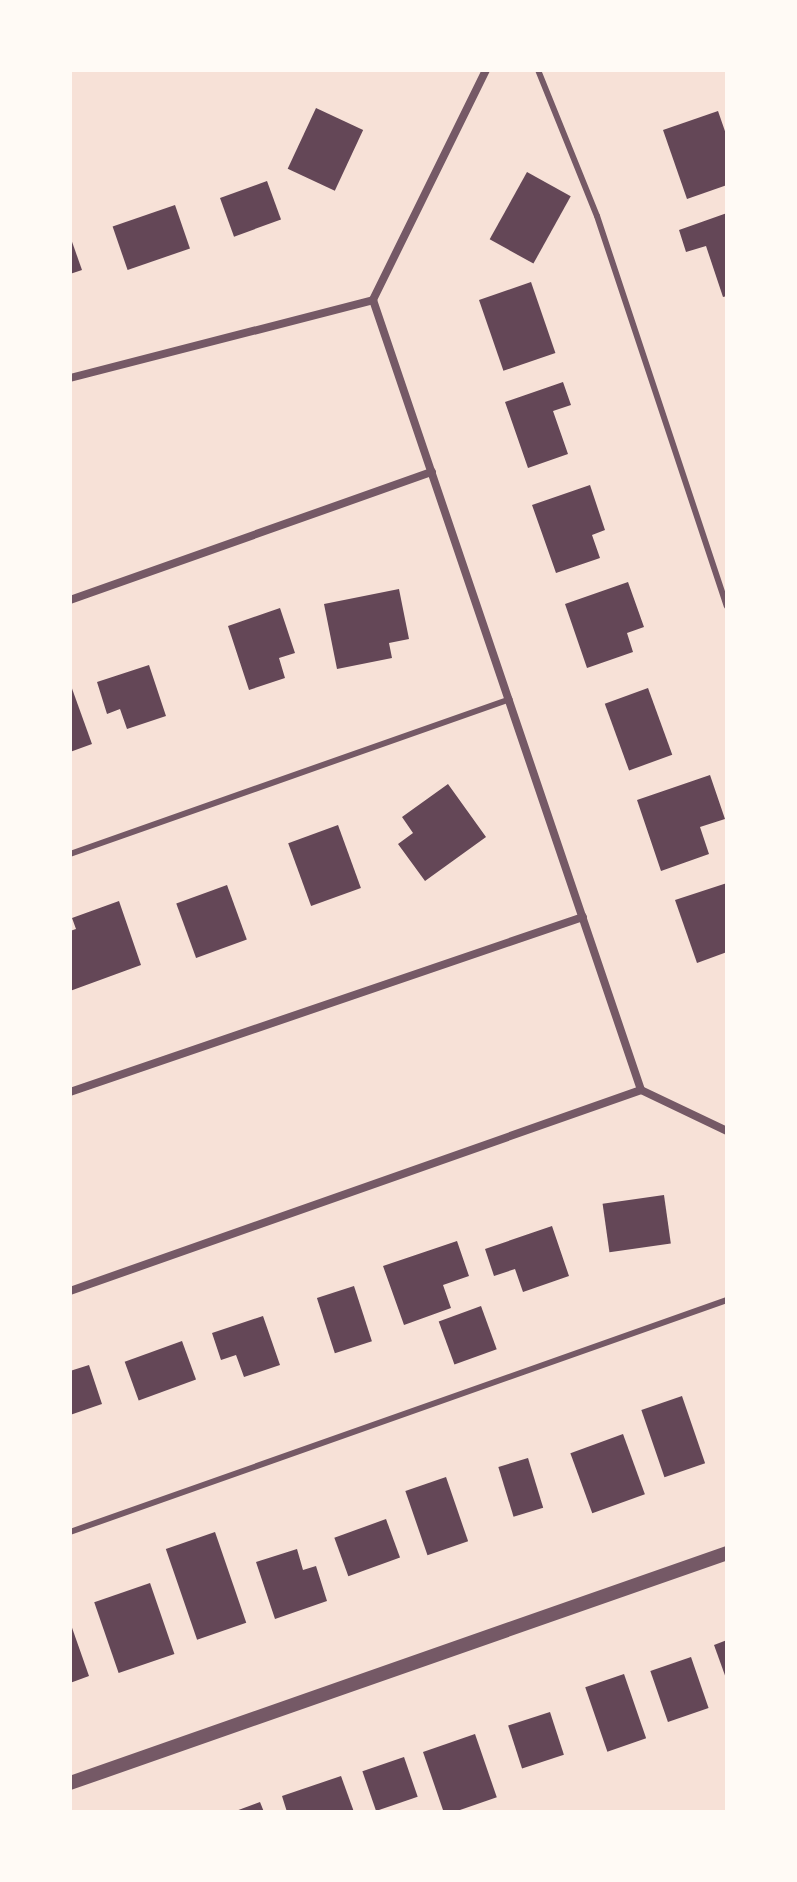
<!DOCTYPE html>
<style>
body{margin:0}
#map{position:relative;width:797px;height:1882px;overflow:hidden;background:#f7e1d7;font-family:Signika,sans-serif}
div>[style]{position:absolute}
.building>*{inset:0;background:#644757;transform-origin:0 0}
.service>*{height:6px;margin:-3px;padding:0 3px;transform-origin:3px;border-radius:3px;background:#755966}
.minor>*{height:8px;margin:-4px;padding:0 4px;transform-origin:4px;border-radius:4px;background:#755966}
.tertiary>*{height:14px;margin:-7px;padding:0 7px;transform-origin:7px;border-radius:7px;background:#755966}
span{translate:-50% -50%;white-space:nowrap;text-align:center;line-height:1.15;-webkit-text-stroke:8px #fffaf5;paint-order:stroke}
.frame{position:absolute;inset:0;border:72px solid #fffaf5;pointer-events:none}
</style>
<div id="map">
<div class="building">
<div style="left:316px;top:108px;width:52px;height:67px;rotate:25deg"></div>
<div style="clip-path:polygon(718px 111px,727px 137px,727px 185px,687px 199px,663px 130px)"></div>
<div style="left:527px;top:172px;width:50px;height:77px;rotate:29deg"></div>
<div style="left:267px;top:181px;width:41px;height:50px;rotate:70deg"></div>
<div style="left:175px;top:205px;width:46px;height:66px;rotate:71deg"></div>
<div style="clip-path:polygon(727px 213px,727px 296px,723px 297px,706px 246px,686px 252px,679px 230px)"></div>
<div style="clip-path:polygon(70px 236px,82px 270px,70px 274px)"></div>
<div style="left:531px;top:282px;width:75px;height:55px;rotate:71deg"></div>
<div style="clip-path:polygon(563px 382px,571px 405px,553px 411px,568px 454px,528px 468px,505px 402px)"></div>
<div style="clip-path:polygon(590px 485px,605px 530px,592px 535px,600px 558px,556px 573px,532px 505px)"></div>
<div style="clip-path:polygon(628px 582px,644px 627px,627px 633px,633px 652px,587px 668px,565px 604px)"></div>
<div style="clip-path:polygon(399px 589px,409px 639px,389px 643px,392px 658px,337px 669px,324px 604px)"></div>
<div style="clip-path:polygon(280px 608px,295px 653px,279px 658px,285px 678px,249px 690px,228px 626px)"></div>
<div style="clip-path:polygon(149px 665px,166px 716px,127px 729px,120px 709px,107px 714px,97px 682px)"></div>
<div style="clip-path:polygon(70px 683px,92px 744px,70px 752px)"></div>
<div style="left:648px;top:688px;width:71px;height:46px;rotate:70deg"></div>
<div style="clip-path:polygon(710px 775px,725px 819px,700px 827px,709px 854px,661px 871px,637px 800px)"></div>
<div style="clip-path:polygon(448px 784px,486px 837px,425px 881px,398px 844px,413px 833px,402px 817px)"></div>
<div style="left:338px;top:825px;width:67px;height:53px;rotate:70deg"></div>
<div style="clip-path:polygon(727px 883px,727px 952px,697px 963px,675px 900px)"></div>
<div style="left:227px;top:885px;width:58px;height:54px;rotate:70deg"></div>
<div style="clip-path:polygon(119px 901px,141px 965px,70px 991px,70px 931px,76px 929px,72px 918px)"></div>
<div style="left:664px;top:1195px;width:49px;height:62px;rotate:82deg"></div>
<div style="clip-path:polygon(552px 1226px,569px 1276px,523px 1292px,515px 1269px,494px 1276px,485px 1249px)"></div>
<div style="clip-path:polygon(457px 1241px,469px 1276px,443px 1285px,451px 1308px,404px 1325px,383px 1266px)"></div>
<div style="left:354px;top:1286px;width:58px;height:39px;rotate:72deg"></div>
<div style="left:481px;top:1306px;width:46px;height:45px;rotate:70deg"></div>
<div style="clip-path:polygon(263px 1316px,280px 1365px,244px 1377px,236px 1355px,221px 1360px,212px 1333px)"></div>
<div style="left:182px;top:1341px;width:41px;height:61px;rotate:70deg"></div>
<div style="clip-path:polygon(89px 1365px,102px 1404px,70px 1415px,70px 1371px)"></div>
<div style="left:682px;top:1396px;width:71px;height:43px;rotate:71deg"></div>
<div style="left:623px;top:1434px;width:64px;height:56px;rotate:70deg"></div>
<div style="left:528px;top:1458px;width:52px;height:31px;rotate:73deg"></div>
<div style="left:446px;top:1477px;width:68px;height:43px;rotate:71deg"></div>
<div style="left:386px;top:1519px;width:41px;height:55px;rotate:70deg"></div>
<div style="left:215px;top:1532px;width:96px;height:52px;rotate:71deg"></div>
<div style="clip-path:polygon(297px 1549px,303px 1570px,316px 1566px,327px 1601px,275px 1619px,256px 1562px)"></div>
<div style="left:150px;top:1583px;width:75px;height:59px;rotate:71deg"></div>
<div style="clip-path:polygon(70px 1622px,89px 1676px,70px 1683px)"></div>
<div style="clip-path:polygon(727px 1640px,727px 1681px,714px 1645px)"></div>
<div style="left:691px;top:1657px;width:54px;height:43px;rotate:71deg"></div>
<div style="left:624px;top:1674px;width:68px;height:41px;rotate:71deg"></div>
<div style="left:550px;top:1712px;width:45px;height:44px;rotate:72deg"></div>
<div style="left:475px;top:1734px;width:67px;height:55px;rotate:71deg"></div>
<div style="left:404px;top:1757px;width:42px;height:44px;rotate:71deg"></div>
<div style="clip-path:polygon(341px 1776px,354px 1812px,287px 1812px,282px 1796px)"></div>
<div style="clip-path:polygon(260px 1802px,264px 1812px,233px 1812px)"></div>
</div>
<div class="service">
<div style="left:538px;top:70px;width:157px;rotate:68deg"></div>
<div style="left:597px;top:216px;width:411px;rotate:71.6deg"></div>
<div style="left:70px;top:854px;width:466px;rotate:-19.4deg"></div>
<div style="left:70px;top:1532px;width:697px;rotate:-19.45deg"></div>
</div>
<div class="minor">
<div style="left:486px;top:70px;width:256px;rotate:116.2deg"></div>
<div style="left:373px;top:300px;width:834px;rotate:71.26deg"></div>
<div style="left:641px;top:1090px;width:95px;rotate:25.5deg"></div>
<div style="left:70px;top:378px;width:313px;rotate:-14.4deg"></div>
<div style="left:70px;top:600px;width:384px;rotate:-19.5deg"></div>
<div style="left:70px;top:1092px;width:542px;rotate:-18.84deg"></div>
<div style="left:70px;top:1291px;width:605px;rotate:-19.39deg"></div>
</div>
<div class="tertiary">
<div style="left:70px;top:1783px;width:696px;rotate:-19.29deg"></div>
</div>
<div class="frame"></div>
</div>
